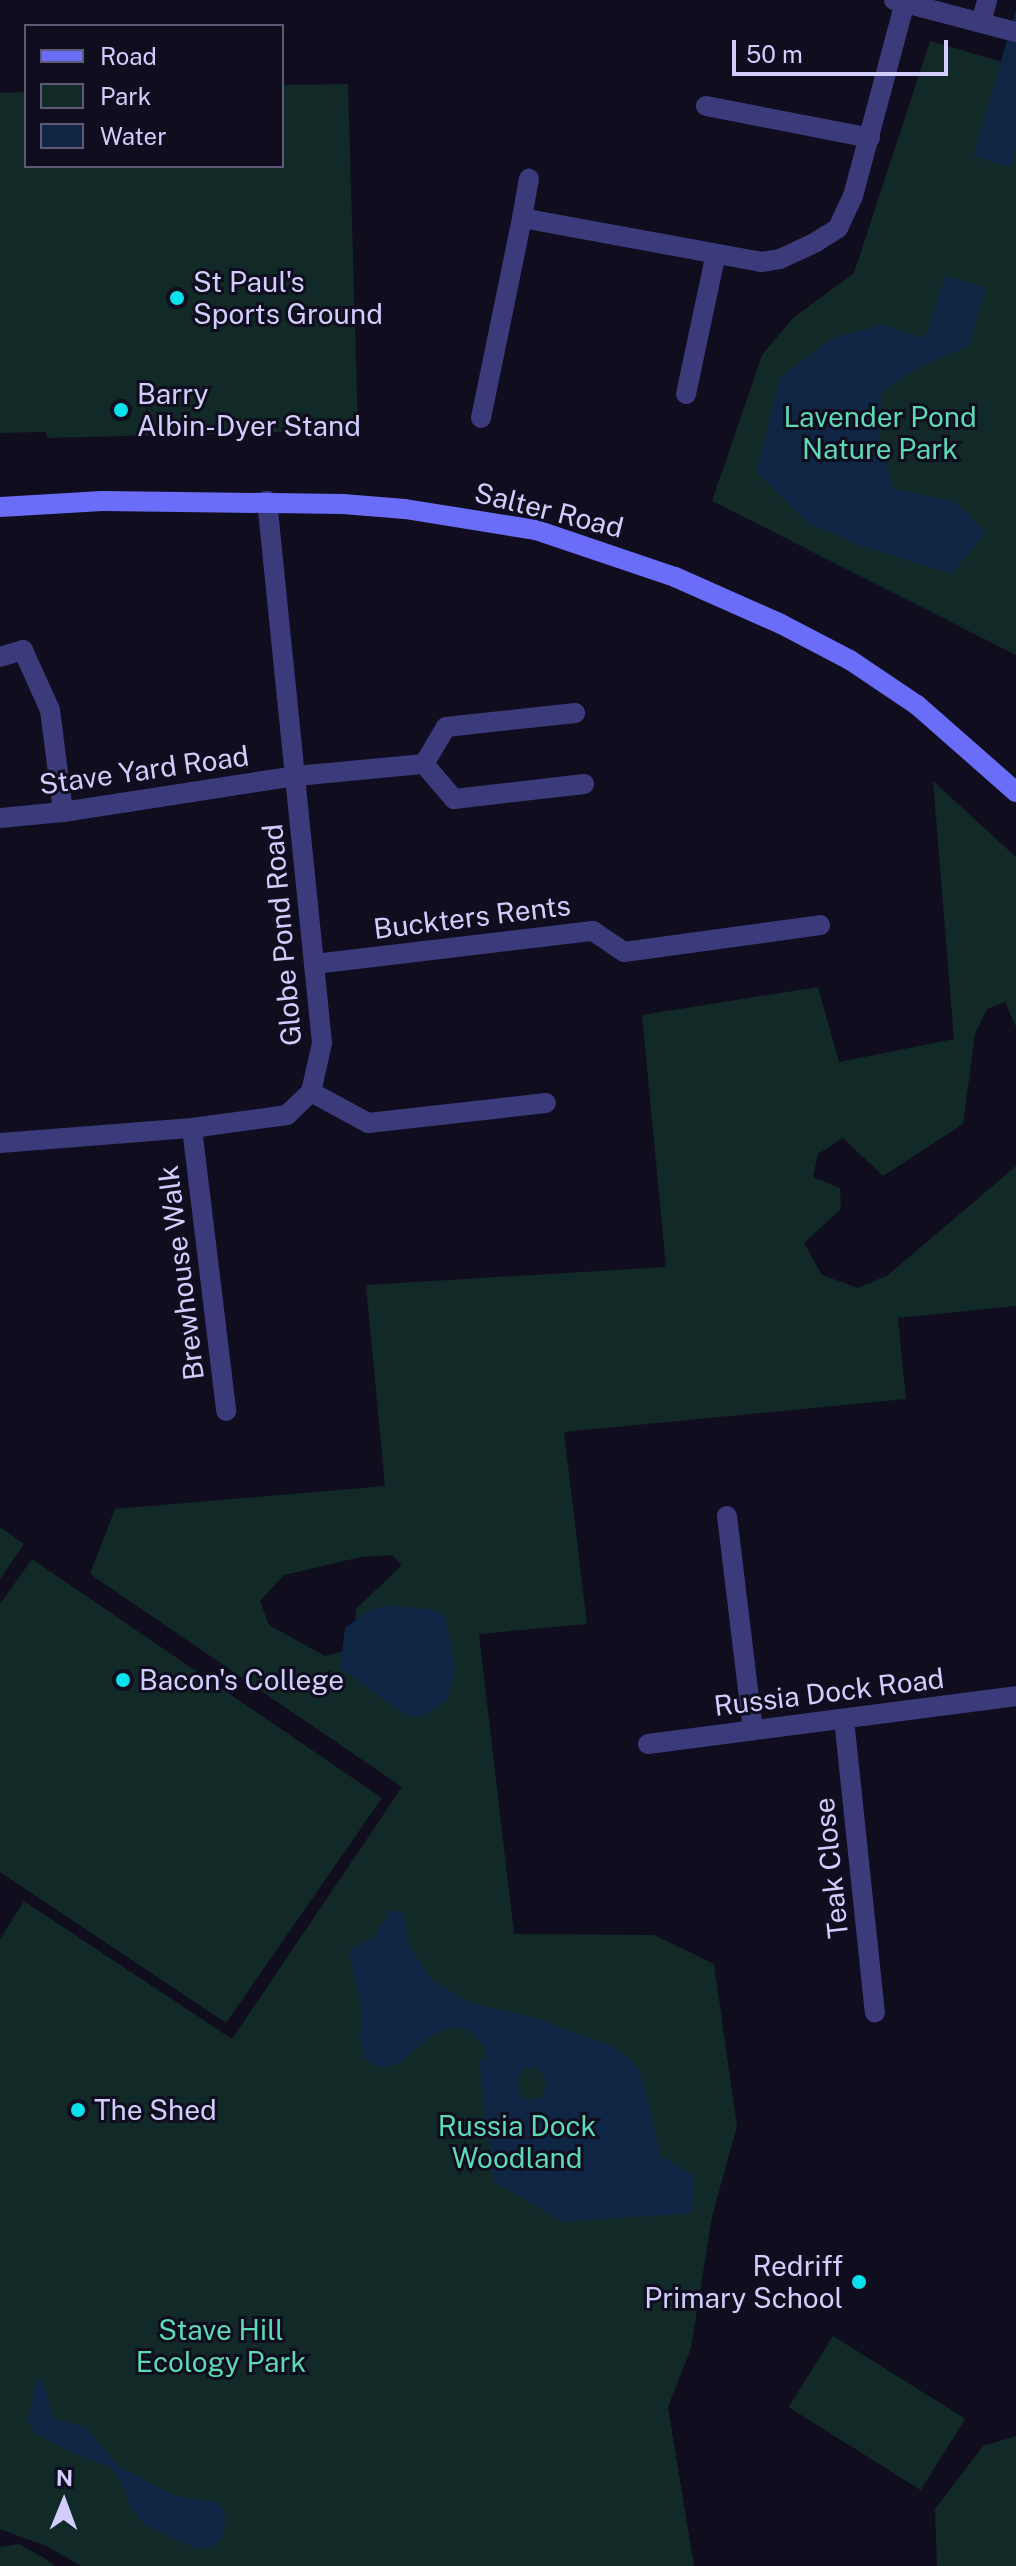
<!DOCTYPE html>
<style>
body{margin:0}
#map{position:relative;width:1016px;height:2566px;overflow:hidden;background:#100d1f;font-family:"Public Sans",sans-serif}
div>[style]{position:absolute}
.green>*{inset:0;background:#112927;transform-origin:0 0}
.water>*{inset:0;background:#0e2543}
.minor>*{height:20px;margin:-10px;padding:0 10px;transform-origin:10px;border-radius:10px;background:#3b3b7c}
.tertiary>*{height:20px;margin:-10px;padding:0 10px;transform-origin:10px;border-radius:10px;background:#3b3b7c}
.secondary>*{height:20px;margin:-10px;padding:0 10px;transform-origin:10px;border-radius:10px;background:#696df8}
.dots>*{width:22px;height:22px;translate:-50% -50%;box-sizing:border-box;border:4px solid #100d1f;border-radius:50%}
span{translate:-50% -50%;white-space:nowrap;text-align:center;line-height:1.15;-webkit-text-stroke:6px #100d1f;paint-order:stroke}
.poi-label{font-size:28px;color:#d1cefd}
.left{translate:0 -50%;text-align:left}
.right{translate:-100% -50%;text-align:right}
.park-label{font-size:28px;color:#5ed9b4}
.street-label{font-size:28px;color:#d1cefd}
.legend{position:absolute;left:24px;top:24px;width:260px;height:144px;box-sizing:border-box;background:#100d1f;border:2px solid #5d5a78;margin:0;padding:10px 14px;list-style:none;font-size:24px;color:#d1cefd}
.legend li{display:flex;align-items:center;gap:16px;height:40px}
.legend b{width:40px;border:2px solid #5d5a78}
.north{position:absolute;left:24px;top:2462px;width:80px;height:80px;-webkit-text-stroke:6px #100d1f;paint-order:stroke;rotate:1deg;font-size:22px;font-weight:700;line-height:32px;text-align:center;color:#d1cefd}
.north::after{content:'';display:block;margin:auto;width:28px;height:36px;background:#d1cefd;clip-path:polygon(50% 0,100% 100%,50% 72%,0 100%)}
.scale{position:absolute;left:732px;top:40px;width:216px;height:36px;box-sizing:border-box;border:4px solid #d1cefd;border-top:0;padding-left:10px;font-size:24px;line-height:28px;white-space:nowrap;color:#d1cefd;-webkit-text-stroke:6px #100d1f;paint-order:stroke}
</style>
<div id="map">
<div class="green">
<div style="clip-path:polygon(930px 41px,1016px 66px,1016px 655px,712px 501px,762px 355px,793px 318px,854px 273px)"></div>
<div style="clip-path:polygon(348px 84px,358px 430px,47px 438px,46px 432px,0 433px,0 93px,26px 92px,26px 166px,282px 166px,282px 85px)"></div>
<div style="clip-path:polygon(evenodd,933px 781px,1016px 857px,1016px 1027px,1005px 1002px,987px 1009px,975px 1034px,963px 1124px,883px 1176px,843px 1138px,818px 1154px,813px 1177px,840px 1188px,841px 1209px,804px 1243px,822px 1275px,858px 1288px,888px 1275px,1016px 1166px,1016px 1306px,898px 1318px,906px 1399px,564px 1432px,587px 1624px,479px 1634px,514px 1934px,654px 1935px,714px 1964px,737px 2126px,712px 2217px,691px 2348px,668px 2407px,694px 2566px,81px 2566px,48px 2547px,0 2529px,0 1939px,24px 1901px,232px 2039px,402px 1787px,90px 1574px,115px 1509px,385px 1486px,366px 1285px,666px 1267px,642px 1015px,818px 987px,839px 1062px,954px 1039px,933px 781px,392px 1555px,402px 1565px,356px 1609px,353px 1648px,325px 1656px,269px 1625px,260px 1601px,284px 1575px,361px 1557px,392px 1555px)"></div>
<div style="clip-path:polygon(0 1527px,24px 1544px,0 1579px)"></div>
<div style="clip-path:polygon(32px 1559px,382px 1798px,226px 2023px,0 1872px,0 1604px)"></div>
<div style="left:833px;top:2336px;width:156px;height:84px;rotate:32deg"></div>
<div style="clip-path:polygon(1016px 2436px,1016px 2566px,937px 2566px,935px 2509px,983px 2446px)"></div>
<div style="clip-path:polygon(19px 2544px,46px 2559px,55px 2566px,0 2566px,0 2547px)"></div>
</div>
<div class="water">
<div style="clip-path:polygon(1016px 10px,1016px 147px,1010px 167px,973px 156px)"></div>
<div style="clip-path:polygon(946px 276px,986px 288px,969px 346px,919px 367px,882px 392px,879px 436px,894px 489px,956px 502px,986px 533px,951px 574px,859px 545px,809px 524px,756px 471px,781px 377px,832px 338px,883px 325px,925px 338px)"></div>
<div style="clip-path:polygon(391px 1605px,435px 1610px,446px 1618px,455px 1671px,447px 1700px,425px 1716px,407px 1716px,340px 1668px,345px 1628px,370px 1610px)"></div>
<div style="clip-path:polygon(evenodd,389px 1911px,402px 1911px,409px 1945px,430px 1978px,467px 2002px,539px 2019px,608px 2045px,625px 2055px,637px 2067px,645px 2086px,660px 2156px,694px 2175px,692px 2213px,563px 2222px,493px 2181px,479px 2061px,486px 2057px,486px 2048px,467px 2029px,455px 2027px,435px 2033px,400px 2062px,388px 2067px,375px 2066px,365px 2059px,360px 2038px,362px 2011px,349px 1950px,375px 1937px,389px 1911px,524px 2068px,539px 2068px,547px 2084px,542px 2098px,525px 2100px,519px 2093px,518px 2078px,524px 2068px)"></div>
<div style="clip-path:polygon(40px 2379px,43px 2381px,54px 2419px,85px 2427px,119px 2466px,174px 2496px,217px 2502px,224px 2510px,225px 2523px,222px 2537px,213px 2547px,197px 2549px,145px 2525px,131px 2508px,121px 2480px,110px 2467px,72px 2453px,35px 2433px,28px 2421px,36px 2380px)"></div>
</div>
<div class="minor">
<div style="left:981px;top:23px;width:24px;rotate:-75deg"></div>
<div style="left:706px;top:106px;width:167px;rotate:11deg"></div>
<div style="left:522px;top:218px;width:40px;rotate:-80deg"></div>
<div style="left:686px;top:394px;width:140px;rotate:-78deg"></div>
<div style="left:481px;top:418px;width:204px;rotate:-78.4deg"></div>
<div style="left:522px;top:218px;width:243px;rotate:10.4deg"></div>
<div style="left:761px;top:262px;width:19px;rotate:-9deg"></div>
<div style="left:780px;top:259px;width:40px;rotate:-25deg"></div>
<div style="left:816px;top:242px;width:26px;rotate:-32deg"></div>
<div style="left:838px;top:228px;width:35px;rotate:-65deg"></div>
<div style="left:853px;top:196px;width:201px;rotate:-75deg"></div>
<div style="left:0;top:657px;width:24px;rotate:-17deg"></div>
<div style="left:23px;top:650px;width:66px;rotate:65.8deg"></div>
<div style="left:50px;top:710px;width:103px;rotate:82.7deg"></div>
<div style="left:424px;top:764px;width:43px;rotate:-59.3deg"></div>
<div style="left:446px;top:727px;width:130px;rotate:-6.2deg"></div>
<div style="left:0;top:818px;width:63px;rotate:-5.4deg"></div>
<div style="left:63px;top:812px;width:236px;rotate:-8.8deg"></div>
<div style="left:296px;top:776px;width:129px;rotate:-5.4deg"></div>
<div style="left:424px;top:764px;width:46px;rotate:49.4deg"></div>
<div style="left:454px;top:799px;width:131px;rotate:-6.6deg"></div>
<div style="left:315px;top:964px;width:280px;rotate:-6.8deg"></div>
<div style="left:593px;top:931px;width:37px;rotate:34deg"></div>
<div style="left:624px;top:952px;width:198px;rotate:-7.8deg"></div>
<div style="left:311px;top:1092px;width:65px;rotate:28.5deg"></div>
<div style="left:368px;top:1123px;width:179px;rotate:-6.4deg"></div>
<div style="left:192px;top:1128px;width:285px;rotate:83.1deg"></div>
<div style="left:0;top:1143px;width:193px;rotate:-4.5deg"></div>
<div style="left:192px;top:1128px;width:96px;rotate:-7.8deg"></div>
<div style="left:287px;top:1115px;width:33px;rotate:-44deg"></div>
<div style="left:311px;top:1092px;width:50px;rotate:-77.3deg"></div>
<div style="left:322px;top:1043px;width:545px;rotate:-95.79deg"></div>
<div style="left:727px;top:1516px;width:216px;rotate:83.1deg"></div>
<div style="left:844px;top:1719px;width:295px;rotate:84deg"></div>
<div style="left:648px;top:1744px;width:371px;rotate:-7.4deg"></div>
</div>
<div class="tertiary">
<div style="left:894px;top:0;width:126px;rotate:14.7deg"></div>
</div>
<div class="secondary">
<div style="left:0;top:507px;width:102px;rotate:-3.4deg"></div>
<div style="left:102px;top:501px;width:241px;rotate:0.7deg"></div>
<div style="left:343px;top:504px;width:62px;rotate:4.6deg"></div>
<div style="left:405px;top:509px;width:133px;rotate:9.1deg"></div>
<div style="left:536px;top:530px;width:147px;rotate:18.7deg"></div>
<div style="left:675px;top:577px;width:116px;rotate:23.9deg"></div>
<div style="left:781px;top:624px;width:78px;rotate:27.6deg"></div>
<div style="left:850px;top:660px;width:81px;rotate:33.9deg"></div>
<div style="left:917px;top:705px;width:132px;rotate:41.3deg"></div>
</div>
<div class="dots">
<div style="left:177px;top:298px;background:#0be1ec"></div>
<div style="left:121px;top:410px;background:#0be1ec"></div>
<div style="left:123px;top:1680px;background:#0be1ec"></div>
<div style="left:78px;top:2110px;background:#0be1ec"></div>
<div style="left:859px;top:2282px;background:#0be1ec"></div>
</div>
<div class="poi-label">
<span class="left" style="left:193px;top:298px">St Paul's<br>Sports Ground</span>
<span class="left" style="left:137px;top:410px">Barry<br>Albin-Dyer Stand</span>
<span class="left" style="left:139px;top:1680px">Bacon's College</span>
<span class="left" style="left:94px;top:2110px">The Shed</span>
<span class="right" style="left:843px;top:2282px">Redriff<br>Primary School</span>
</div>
<div class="park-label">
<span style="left:880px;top:433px">Lavender Pond<br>Nature Park</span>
<span style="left:517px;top:2142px">Russia Dock<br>Woodland</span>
<span style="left:221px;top:2346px">Stave Hill<br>Ecology Park</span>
</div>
<div class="street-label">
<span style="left:549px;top:510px;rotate:14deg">Salter Road</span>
<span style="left:144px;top:770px;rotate:-8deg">Stave Yard Road</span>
<span style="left:472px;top:917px;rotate:-7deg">Buckters Rents</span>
<span style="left:282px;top:935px;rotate:-95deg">Globe Pond Road</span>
<span style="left:181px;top:1273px;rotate:-97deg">Brewhouse Walk</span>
<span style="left:829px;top:1692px;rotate:-7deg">Russia Dock Road</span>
<span style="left:831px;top:1868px;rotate:-96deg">Teak Close</span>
</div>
<ul class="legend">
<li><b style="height:10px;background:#696df8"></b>Road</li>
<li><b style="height:22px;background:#112927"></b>Park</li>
<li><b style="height:22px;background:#0e2543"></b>Water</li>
</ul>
<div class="north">N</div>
<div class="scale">50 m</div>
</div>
